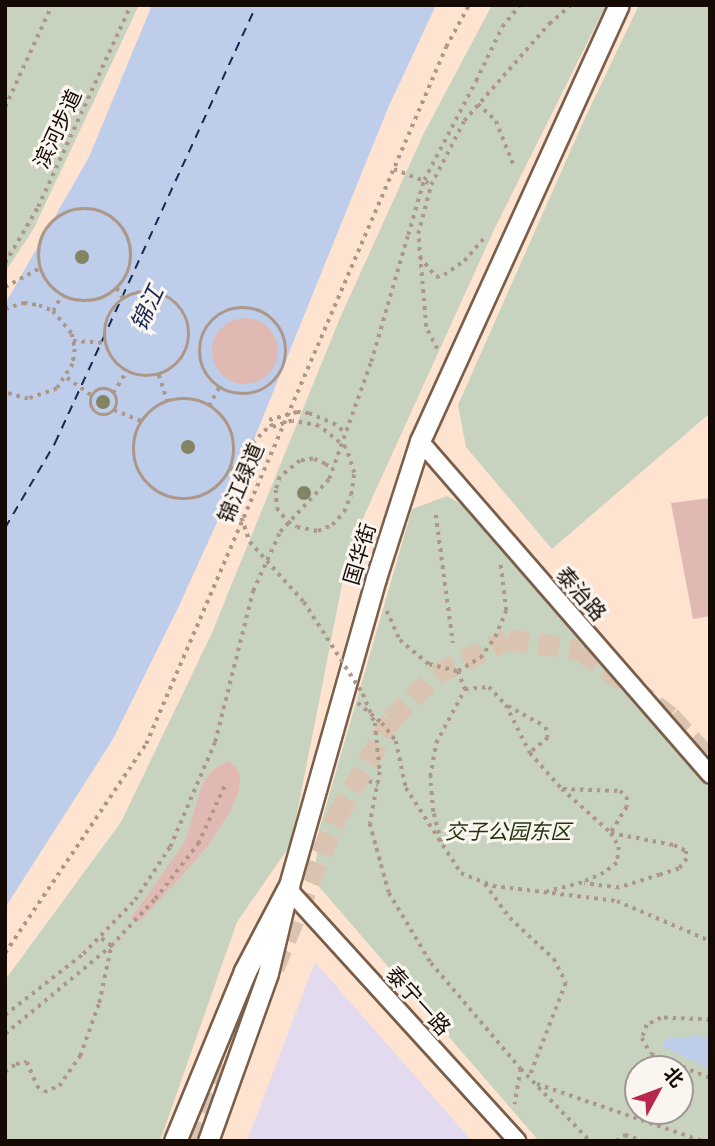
<!DOCTYPE html>
<meta charset="utf-8">
<style>
body{margin:0}
#map{position:relative;width:715px;height:1146px;overflow:hidden;background:#fde3d0;font-family:"Times New Roman","Noto Sans SC",serif}
div>[style]{position:absolute}
.commercial>*{inset:0;background:#e3daef}
.green>*{inset:0;background:#c7d3bf}
.water>*{inset:0;background:#bdcdea}
.ferry>*{height:2px;margin-top:-1px;transform-origin:0;background:repeating-linear-gradient(90deg,#172a51 0 9px,transparent 0 16px)}
.building>*{inset:0;background:#e1b9b3}
.round{border-radius:50%}
.secondary-tunnel>*{height:21px;margin-top:-10.5px;transform-origin:0;background:repeating-linear-gradient(90deg,#dac3b1 0 21px,transparent 0 31px)}
.path>*{height:3.5px;margin-top:-1.75px;transform-origin:0;background:repeating-linear-gradient(90deg,#ac9789 0 3.5px,transparent 0 8.5px)}
.path>.ring{margin:-1.75px;padding:0;box-sizing:content-box;background:none;border:3.5px solid #ac9789;border-radius:50%}
.roads{filter:drop-shadow(2px 0 #795e49) drop-shadow(-2px 0 #795e49) drop-shadow(0 2px #795e49) drop-shadow(0 -2px #795e49)}
.minor>*{height:16px;margin:-8px;padding:0 8px;transform-origin:8px;border-radius:8px;background:#fff}
.tertiary>*{height:19px;margin:-9.5px;padding:0 9.5px;transform-origin:9.5px;border-radius:9.5px;background:#fff}
.secondary>*{height:21px;margin:-10.5px;padding:0 10.5px;transform-origin:10.5px;border-radius:10.5px;background:#fff}
.path-bridge>*{height:3.5px;margin-top:-1.75px;transform-origin:0;background:repeating-linear-gradient(90deg,#ac9789 0 3.5px,transparent 0 8.5px)}
.trees>*{width:14px;height:14px;margin:-7px;border-radius:50%;background:#838463}
span{translate:-50% -50%;white-space:nowrap;text-align:center;line-height:1.15;-webkit-text-stroke:6px #fbf5f0;paint-order:stroke}
.street-label{font-size:21px;color:#150b04}
.park-label{font-size:21px;color:#20360a;font-style:italic}
.water-label{font-size:23px;color:#172a51;font-style:italic}
.frame{position:absolute;inset:0;border:7px solid #150b04;pointer-events:none}
.north{position:absolute;left:624px;top:1055px;width:70px;height:70px;box-sizing:border-box;background:#fbf5f0;border:2px solid #9f9792;border-radius:50%;rotate:49deg;font-size:19px;font-weight:700;line-height:28px;text-align:center;color:#150b04}
.north::after{content:'';display:block;margin:auto;width:24px;height:32px;background:#b7264b;clip-path:polygon(50% 0,100% 100%,50% 72%,0 100%)}
</style>
<div id="map">
<div class="commercial">
<i style="clip-path:polygon(315px 962px,472px 1141px,247px 1141px)"></i>
</div>
<div class="green">
<i style="clip-path:polygon(5px 5px,139px 5px,33px 230px,5px 272px)"></i>
<i style="clip-path:polygon(492px 5px,606px 5px,493px 232px,349px 549px,291px 844px,237px 922px,160px 1141px,5px 1141px,5px 980px,121px 822px,211px 635px,340px 318px,424px 133px)"></i>
<i style="clip-path:polygon(639px 5px,710px 5px,710px 413px,552px 549px,466px 447px,458px 405px,585px 118px)"></i>
<i style="clip-path:polygon(evenodd,447px 496px,463px 505px,710px 789px,710px 1141px,539px 1141px,314px 881px,319px 830px,412px 509px,447px 496px,638px 1069px,680px 1069px,680px 1111px,638px 1111px,638px 1069px)"></i>
</div>
<div class="water">
<i style="clip-path:polygon(152px 5px,436px 5px,388px 108px,248px 454px,178px 608px,113px 739px,5px 908px,5px 304px,89px 157px)"></i>
<i style="clip-path:polygon(696px 1036px,710px 1038px,710px 1069px,664px 1047px,664px 1042px,669px 1038px)"></i>
</div>
<div class="ferry">
<i style="left:5px;top:528px;width:99px;rotate:-59.5deg"></i>
<i style="left:55px;top:443px;width:482px;rotate:-65.3deg"></i>
</div>
<div class="building">
<i class="round" style="left:212px;top:318px;width:66px;height:66px"></i>
<i style="clip-path:polygon(710px 498px,710px 616px,693px 619px,671px 503px)"></i>
<i style="clip-path:polygon(228px 761px,237px 768px,240px 776px,239px 790px,231px 810px,207px 847px,175px 883px,139px 922px,131px 918px,185px 842px,202px 785px,211px 771px)"></i>
</div>
<div class="secondary-tunnel">
<i style="left:274px;top:968px;width:165px;rotate:-67.5deg"></i>
<i style="left:337px;top:816px;width:110px;rotate:-60.6deg"></i>
<i style="left:391px;top:720px;width:64px;rotate:-45.6deg"></i>
<i style="left:436px;top:674px;width:80px;rotate:-25.9deg"></i>
<i style="left:508px;top:639px;width:74px;rotate:8.6deg"></i>
<i style="left:581px;top:650px;width:111px;rotate:36.6deg"></i>
<i style="left:670px;top:716px;width:59px;rotate:47.7deg"></i>
<i style="left:192px;top:1141px;width:86px;rotate:-65.2deg"></i>
</div>
<div class="path">
<i style="left:476px;top:81px;width:60px;rotate:-64.3deg"></i>
<i style="left:502px;top:27px;width:28px;rotate:-51deg"></i>
<i style="left:478px;top:104px;width:25px;rotate:43deg"></i>
<i style="left:496px;top:121px;width:48px;rotate:68.2deg"></i>
<i style="left:5px;top:107px;width:112px;rotate:-65.3deg"></i>
<i style="left:394px;top:169px;width:40px;rotate:22deg"></i>
<i class="ring" style="left:39px;top:209px;width:88.5px;height:88.5px"></i>
<i style="left:420px;top:257px;width:26px;rotate:51deg"></i>
<i style="left:436px;top:277px;width:8px;rotate:-14deg"></i>
<i style="left:444px;top:275px;width:24px;rotate:-35deg"></i>
<i style="left:464px;top:261px;width:29px;rotate:-49deg"></i>
<i style="left:5px;top:263px;width:65px;rotate:-59.5deg"></i>
<i style="left:38px;top:207px;width:222px;rotate:-65.3deg"></i>
<i style="left:5px;top:287px;width:42px;rotate:-28.4deg"></i>
<i style="left:117px;top:288px;width:14px;rotate:60deg"></i>
<i class="ring" style="left:105px;top:292px;width:80.5px;height:80.5px"></i>
<i class="ring" style="left:200px;top:308px;width:82.5px;height:82.5px"></i>
<i style="left:5px;top:309px;width:20px;rotate:-18deg"></i>
<i style="left:24px;top:303px;width:15px;rotate:8deg"></i>
<i style="left:39px;top:305px;width:15px;rotate:23deg"></i>
<i style="left:53px;top:311px;width:30px;rotate:50deg"></i>
<i style="left:72px;top:334px;width:15px;rotate:79deg"></i>
<i style="left:75px;top:349px;width:15px;rotate:98deg"></i>
<i style="left:73px;top:364px;width:30px;rotate:123deg"></i>
<i style="left:57px;top:389px;width:31px;rotate:161deg"></i>
<i style="left:28px;top:399px;width:24px;rotate:-165deg"></i>
<i style="left:53px;top:311px;width:18px;rotate:-61deg"></i>
<i style="left:73px;top:341px;width:33px;rotate:3deg"></i>
<i style="left:437px;top:349px;width:25px;rotate:-117deg"></i>
<i style="left:426px;top:327px;width:93px;rotate:-94.9deg"></i>
<i style="left:418px;top:234px;width:51px;rotate:-75.1deg"></i>
<i style="left:431px;top:185px;width:72px;rotate:-62.7deg"></i>
<i style="left:464px;top:121px;width:129px;rotate:-48.8deg"></i>
<i style="left:549px;top:24px;width:29px;rotate:-41deg"></i>
<i style="left:159px;top:375px;width:28px;rotate:72deg"></i>
<i style="left:67px;top:378px;width:32px;rotate:35deg"></i>
<i class="ring" style="left:91px;top:389px;width:22.5px;height:22.5px"></i>
<i style="left:113px;top:393px;width:26px;rotate:-58deg"></i>
<i class="ring" style="left:134px;top:399px;width:96.5px;height:96.5px"></i>
<i style="left:209px;top:406px;width:21px;rotate:-62deg"></i>
<i style="left:114px;top:410px;width:31px;rotate:22deg"></i>
<i style="left:333px;top:423px;width:16px;rotate:38deg"></i>
<i style="left:325px;top:464px;width:9px;rotate:27deg"></i>
<i style="left:230px;top:468px;width:8px;rotate:14deg"></i>
<i style="left:436px;top:515px;width:129px;rotate:82.4deg"></i>
<i style="left:387px;top:611px;width:32px;rotate:66deg"></i>
<i style="left:400px;top:640px;width:38px;rotate:40deg"></i>
<i style="left:429px;top:664px;width:30px;rotate:14deg"></i>
<i style="left:458px;top:671px;width:26px;rotate:-31deg"></i>
<i style="left:480px;top:658px;width:26px;rotate:-54deg"></i>
<i style="left:495px;top:637px;width:28px;rotate:-67deg"></i>
<i style="left:506px;top:611px;width:50px;rotate:-96.8deg"></i>
<i style="left:458px;top:671px;width:19px;rotate:69deg"></i>
<i style="left:465px;top:689px;width:24px;rotate:-5deg"></i>
<i style="left:489px;top:687px;width:25px;rotate:47deg"></i>
<i style="left:506px;top:705px;width:54px;rotate:63.4deg"></i>
<i style="left:530px;top:753px;width:48px;rotate:48.4deg"></i>
<i style="left:562px;top:789px;width:66px;rotate:41.9deg"></i>
<i style="left:611px;top:833px;width:16px;rotate:60deg"></i>
<i style="left:619px;top:847px;width:16px;rotate:97deg"></i>
<i style="left:617px;top:863px;width:16px;rotate:142deg"></i>
<i style="left:604px;top:873px;width:24px;rotate:156deg"></i>
<i style="left:582px;top:883px;width:36px;rotate:166deg"></i>
<i style="left:358px;top:703px;width:31px;rotate:40deg"></i>
<i style="left:382px;top:723px;width:23px;rotate:52deg"></i>
<i style="left:396px;top:741px;width:48px;rotate:78deg"></i>
<i style="left:406px;top:788px;width:101px;rotate:57.1deg"></i>
<i style="left:461px;top:873px;width:35px;rotate:22deg"></i>
<i style="left:493px;top:886px;width:125px;rotate:6.9deg"></i>
<i style="left:617px;top:901px;width:101px;rotate:23.3deg"></i>
<i style="left:508px;top:706px;width:43px;rotate:28.9deg"></i>
<i style="left:546px;top:727px;width:11px;rotate:80deg"></i>
<i style="left:548px;top:738px;width:23px;rotate:140deg"></i>
<i style="left:369px;top:781px;width:10px;rotate:24deg"></i>
<i style="left:563px;top:789px;width:57px;rotate:2deg"></i>
<i style="left:620px;top:791px;width:9px;rotate:41deg"></i>
<i style="left:627px;top:797px;width:10px;rotate:90deg"></i>
<i style="left:627px;top:807px;width:31px;rotate:122deg"></i>
<i style="left:611px;top:833px;width:64px;rotate:10.8deg"></i>
<i style="left:674px;top:845px;width:13px;rotate:27deg"></i>
<i style="left:686px;top:851px;width:8px;rotate:83deg"></i>
<i style="left:687px;top:859px;width:13px;rotate:129deg"></i>
<i style="left:679px;top:869px;width:20px;rotate:162deg"></i>
<i style="left:660px;top:875px;width:43px;rotate:162.4deg"></i>
<i style="left:619px;top:888px;width:35px;rotate:-173deg"></i>
<i style="left:441px;top:842px;width:31px;rotate:-105deg"></i>
<i style="left:433px;top:812px;width:35px;rotate:-95deg"></i>
<i style="left:430px;top:777px;width:35px;rotate:-80deg"></i>
<i style="left:436px;top:743px;width:61px;rotate:-61.8deg"></i>
<i style="left:485px;top:884px;width:42px;rotate:53.7deg"></i>
<i style="left:510px;top:918px;width:60px;rotate:43deg"></i>
<i style="left:554px;top:959px;width:27px;rotate:63deg"></i>
<i style="left:566px;top:983px;width:100px;rotate:111.2deg"></i>
<i style="left:389px;top:893px;width:82px;rotate:59deg"></i>
<i style="left:431px;top:963px;width:139px;rotate:49.7deg"></i>
<i style="left:521px;top:1069px;width:36px;rotate:100deg"></i>
<i style="left:5px;top:953px;width:252px;rotate:-56deg"></i>
<i style="left:146px;top:744px;width:759px;rotate:-66.71deg"></i>
<i style="left:446px;top:47px;width:48px;rotate:-61.3deg"></i>
<i style="left:5px;top:1015px;width:99px;rotate:-38deg"></i>
<i style="left:83px;top:954px;width:75px;rotate:-46.1deg"></i>
<i style="left:135px;top:900px;width:64px;rotate:-56.6deg"></i>
<i style="left:170px;top:847px;width:114px;rotate:-66.8deg"></i>
<i style="left:215px;top:742px;width:156px;rotate:-75.9deg"></i>
<i style="left:253px;top:591px;width:65px;rotate:-65.4deg"></i>
<i style="left:280px;top:532px;width:72px;rotate:-47.2deg"></i>
<i style="left:329px;top:479px;width:124px;rotate:-70.3deg"></i>
<i style="left:371px;top:362px;width:132px;rotate:-73.8deg"></i>
<i style="left:710px;top:1020px;width:49px;rotate:-177.7deg"></i>
<i style="left:661px;top:1018px;width:16px;rotate:153deg"></i>
<i style="left:647px;top:1025px;width:14px;rotate:111deg"></i>
<i style="left:642px;top:1038px;width:18px;rotate:61deg"></i>
<i style="left:651px;top:1054px;width:64px;rotate:22.1deg"></i>
<i style="left:5px;top:1034px;width:138px;rotate:-39.7deg"></i>
<i style="left:111px;top:946px;width:64px;rotate:-46.9deg"></i>
<i style="left:155px;top:899px;width:70px;rotate:-52deg"></i>
<i style="left:198px;top:844px;width:65px;rotate:-65.4deg"></i>
<i style="left:521px;top:1069px;width:100px;rotate:46.2deg"></i>
<i style="left:5px;top:1072px;width:14px;rotate:-36deg"></i>
<i style="left:16px;top:1064px;width:11px;rotate:-10deg"></i>
<i style="left:27px;top:1062px;width:26px;rotate:67deg"></i>
<i style="left:37px;top:1086px;width:9px;rotate:41deg"></i>
<i style="left:44px;top:1092px;width:16px;rotate:-22deg"></i>
<i style="left:59px;top:1086px;width:37px;rotate:-55deg"></i>
<i style="left:80px;top:1056px;width:56px;rotate:-70.3deg"></i>
<i style="left:99px;top:1003px;width:58px;rotate:-78.1deg"></i>
<i style="left:111px;top:946px;width:15px;rotate:-143deg"></i>
<i style="left:537px;top:1084px;width:176px;rotate:19deg"></i>
<i style="left:616px;top:1141px;width:11px;rotate:-34deg"></i>
<i style="left:625px;top:1135px;width:20px;rotate:18deg"></i>
</div>
<div class="roads">
<div class="minor">
<i style="left:420px;top:441px;width:442px;rotate:49deg"></i>
<i style="left:288px;top:889px;width:341px;rotate:47.7deg"></i>
</div>
<div class="tertiary">
<i style="left:208px;top:1141px;width:178px;rotate:-70.3deg"></i>
<i style="left:268px;top:973px;width:86px;rotate:-76.6deg"></i>
<i style="left:288px;top:889px;width:323px;rotate:-74.2deg"></i>
<i style="left:376px;top:578px;width:144px;rotate:-72.2deg"></i>
<i style="left:420px;top:441px;width:479px;rotate:-65.5deg"></i>
</div>
<div class="secondary">
<i style="left:175px;top:1141px;width:184px;rotate:-67.6deg"></i>
<i style="left:245px;top:971px;width:93px;rotate:-62.3deg"></i>
</div>
</div>
<div class="path-bridge">
<i style="left:408px;top:235px;width:57px;rotate:-73.8deg"></i>
<i style="left:424px;top:180px;width:112px;rotate:-62.3deg"></i>
<i style="left:272px;top:427px;width:8px;rotate:-113deg"></i>
<i style="left:269px;top:420px;width:29px;rotate:-16deg"></i>
<i style="left:297px;top:412px;width:12px;rotate:5deg"></i>
<i style="left:309px;top:413px;width:26px;rotate:23deg"></i>
<i style="left:325px;top:464px;width:13px;rotate:-157deg"></i>
<i style="left:313px;top:459px;width:13px;rotate:171deg"></i>
<i style="left:300px;top:461px;width:26px;rotate:141deg"></i>
<i style="left:280px;top:477px;width:14px;rotate:107deg"></i>
<i style="left:276px;top:490px;width:18px;rotate:87deg"></i>
<i style="left:277px;top:508px;width:18px;rotate:52deg"></i>
<i style="left:288px;top:522px;width:10px;rotate:29deg"></i>
<i style="left:297px;top:527px;width:21px;rotate:11deg"></i>
<i style="left:318px;top:531px;width:15px;rotate:-23deg"></i>
<i style="left:332px;top:525px;width:18px;rotate:-47deg"></i>
<i style="left:344px;top:512px;width:18px;rotate:-68deg"></i>
<i style="left:351px;top:495px;width:22px;rotate:-82deg"></i>
<i style="left:354px;top:473px;width:26px;rotate:-108deg"></i>
<i style="left:346px;top:448px;width:35px;rotate:-141deg"></i>
<i style="left:319px;top:426px;width:27px;rotate:-170deg"></i>
<i style="left:292px;top:421px;width:26px;rotate:162deg"></i>
<i style="left:267px;top:429px;width:25px;rotate:135deg"></i>
<i style="left:249px;top:447px;width:25px;rotate:116deg"></i>
<i style="left:238px;top:470px;width:40px;rotate:88.6deg"></i>
<i style="left:239px;top:510px;width:34px;rotate:71deg"></i>
<i style="left:250px;top:542px;width:81px;rotate:48deg"></i>
<i style="left:304px;top:602px;width:109px;rotate:57.3deg"></i>
<i style="left:363px;top:694px;width:31px;rotate:68deg"></i>
<i style="left:375px;top:723px;width:49px;rotate:84.2deg"></i>
<i style="left:380px;top:772px;width:53px;rotate:100.9deg"></i>
<i style="left:370px;top:824px;width:72px;rotate:74.6deg"></i>
</div>
<div class="trees">
<i style="left:82px;top:257px"></i>
<i style="left:103px;top:402px"></i>
<i style="left:188px;top:447px"></i>
<i style="left:304px;top:493px"></i>
</div>
<div class="street-label">
<span style="left:58px;top:129px;rotate:-65deg">滨河步道</span>
<span style="left:241px;top:483px;rotate:-67deg">锦江绿道</span>
<span style="left:360px;top:554px;rotate:-73deg">国华街</span>
<span style="left:581px;top:594px;rotate:49deg">泰治路</span>
<span style="left:418px;top:1001px;rotate:48deg">泰宁一路</span>
</div>
<div class="park-label">
<span style="left:508px;top:832px">交子公园东区</span>
</div>
<div class="water-label">
<span style="left:148px;top:309px;rotate:-65deg">锦江</span>
</div>
<div class="frame"></div>
<div class="north">北</div>
</div>
